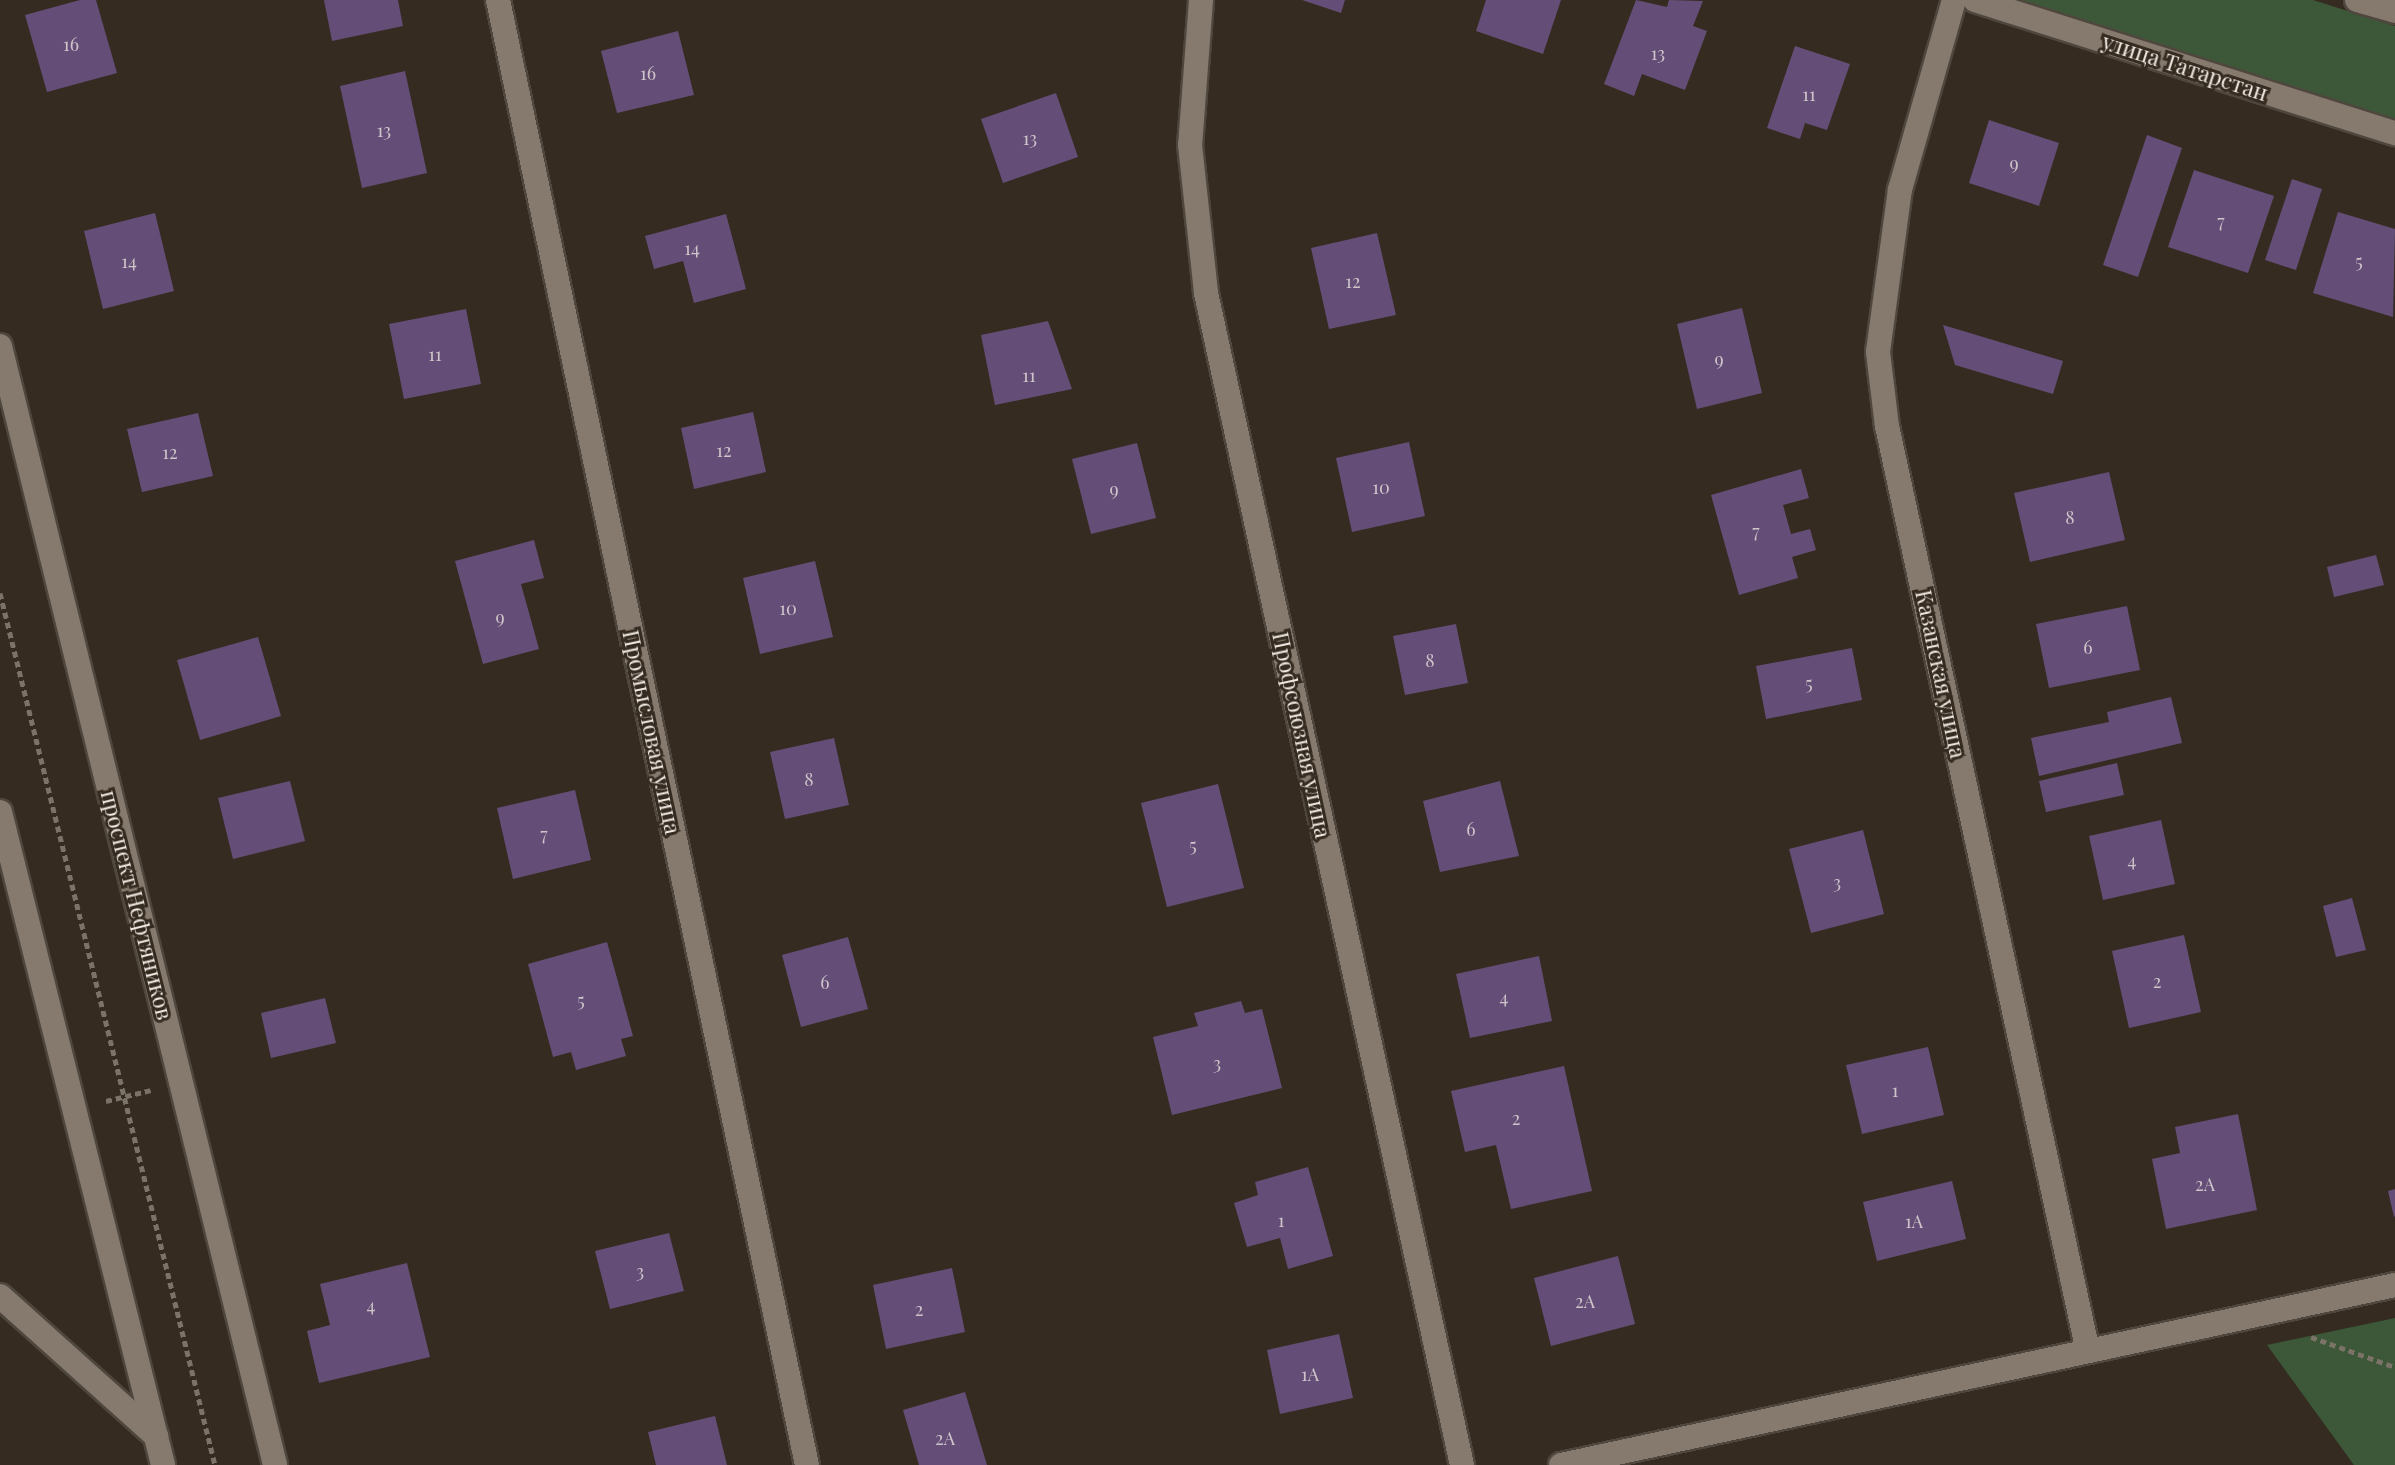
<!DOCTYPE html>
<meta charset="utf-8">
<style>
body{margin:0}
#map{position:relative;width:2395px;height:1465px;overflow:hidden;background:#352b20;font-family:"Playfair Display",serif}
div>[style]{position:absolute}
.green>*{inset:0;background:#3c5839}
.building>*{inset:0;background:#644e77}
.path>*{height:5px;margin-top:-2.5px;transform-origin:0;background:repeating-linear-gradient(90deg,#7b7268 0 6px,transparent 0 10px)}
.roads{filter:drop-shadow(2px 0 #4f473e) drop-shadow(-2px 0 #4f473e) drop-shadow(0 2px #4f473e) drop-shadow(0 -2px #4f473e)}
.minor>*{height:24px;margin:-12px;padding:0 12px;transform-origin:12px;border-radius:12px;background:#857a6d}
span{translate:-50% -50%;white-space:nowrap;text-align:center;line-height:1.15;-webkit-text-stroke:6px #352b20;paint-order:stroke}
.number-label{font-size:18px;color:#cec4c9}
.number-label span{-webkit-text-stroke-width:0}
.street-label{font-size:22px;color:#f2ebe4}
</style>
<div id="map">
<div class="green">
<i style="clip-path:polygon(1997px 0,2313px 0,2395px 26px,2395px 124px)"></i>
<i style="clip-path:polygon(2395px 1318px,2395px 1465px,2354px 1465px,2267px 1345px)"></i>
</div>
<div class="building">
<i style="clip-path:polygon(80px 0,96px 0,117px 73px,47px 92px,25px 15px)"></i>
<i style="clip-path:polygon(324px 0,398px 0,403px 26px,332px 41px)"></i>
<i style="clip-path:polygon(1302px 0,1345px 0,1341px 13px)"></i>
<i style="clip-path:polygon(1486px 0,1561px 0,1543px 54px,1476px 31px)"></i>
<i style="clip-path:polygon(1636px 0,1667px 7px,1669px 0,1703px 1px,1693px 26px,1707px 31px,1685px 90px,1642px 74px,1634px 96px,1604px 84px)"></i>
<i style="clip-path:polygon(678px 31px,694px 95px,617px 113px,601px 51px)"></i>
<i style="clip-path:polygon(1795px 46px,1850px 64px,1827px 130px,1805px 123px,1800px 139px,1767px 128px)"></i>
<i style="clip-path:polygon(405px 71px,427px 173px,362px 188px,340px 86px)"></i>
<i style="clip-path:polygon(1056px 93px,1078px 157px,1003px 183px,981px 119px)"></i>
<i style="clip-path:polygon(1989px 120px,2059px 143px,2039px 206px,1969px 183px)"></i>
<i style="clip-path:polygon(2147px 135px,2182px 148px,2138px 277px,2103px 265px)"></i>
<i style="clip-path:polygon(2194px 170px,2274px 196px,2248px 273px,2168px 247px)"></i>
<i style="clip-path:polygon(2292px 179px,2322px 189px,2296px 270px,2265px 260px)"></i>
<i style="clip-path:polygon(2338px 212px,2395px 229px,2393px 317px,2313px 293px)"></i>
<i style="clip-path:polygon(155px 213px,174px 291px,103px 309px,84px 231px)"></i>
<i style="clip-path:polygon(726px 214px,746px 289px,694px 303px,683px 261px,654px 269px,645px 236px)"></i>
<i style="clip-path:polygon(1377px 233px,1396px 315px,1329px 329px,1311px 248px)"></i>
<i style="clip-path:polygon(1742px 308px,1762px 393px,1697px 409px,1677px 324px)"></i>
<i style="clip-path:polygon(466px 309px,481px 384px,404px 399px,389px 324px)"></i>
<i style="clip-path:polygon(1048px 321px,1072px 389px,995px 405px,981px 335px)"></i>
<i style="clip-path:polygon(1943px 325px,2063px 361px,2053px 394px,1955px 365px)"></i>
<i style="clip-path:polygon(753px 412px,766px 472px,694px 489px,681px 428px)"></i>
<i style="clip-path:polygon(198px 413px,213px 476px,142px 492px,127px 429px)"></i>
<i style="clip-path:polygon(1409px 442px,1425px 516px,1352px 532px,1336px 458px)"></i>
<i style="clip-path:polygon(1137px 443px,1156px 518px,1091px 534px,1072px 459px)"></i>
<i style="clip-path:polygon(1801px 469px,1809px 498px,1783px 505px,1791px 534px,1810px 529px,1816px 550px,1792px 557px,1798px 578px,1739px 595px,1711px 495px)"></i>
<i style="clip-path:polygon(2109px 472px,2125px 540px,2030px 562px,2014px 493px)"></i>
<i style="clip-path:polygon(534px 540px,544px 578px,521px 584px,539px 649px,483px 664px,455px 561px)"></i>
<i style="clip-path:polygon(2376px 555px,2384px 585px,2334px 597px,2327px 567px)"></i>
<i style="clip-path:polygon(815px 561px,833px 637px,760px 654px,743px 578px)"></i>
<i style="clip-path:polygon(2127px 606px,2140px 670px,2049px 688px,2036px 624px)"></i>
<i style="clip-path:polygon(1456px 624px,1468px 683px,1405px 695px,1393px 636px)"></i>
<i style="clip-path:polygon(258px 637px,281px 716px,200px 740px,177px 660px)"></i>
<i style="clip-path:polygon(1852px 648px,1862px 700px,1766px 719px,1756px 666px)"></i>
<i style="clip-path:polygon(2171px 697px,2182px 743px,2039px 776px,2031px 738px,2109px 722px,2107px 712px)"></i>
<i style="clip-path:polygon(834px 738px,849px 805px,785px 819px,770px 752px)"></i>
<i style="clip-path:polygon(2117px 763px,2124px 795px,2046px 812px,2039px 781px)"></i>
<i style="clip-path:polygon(290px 781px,305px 841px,233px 859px,218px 798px)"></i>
<i style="clip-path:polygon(1500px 781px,1519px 856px,1440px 872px,1423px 801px)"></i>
<i style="clip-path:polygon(1218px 784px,1244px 888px,1167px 907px,1141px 803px)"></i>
<i style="clip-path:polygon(575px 790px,591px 860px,513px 879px,497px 808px)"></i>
<i style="clip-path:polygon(2161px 820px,2175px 884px,2103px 900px,2089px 836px)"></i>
<i style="clip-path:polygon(1863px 830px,1884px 914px,1811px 933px,1789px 849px)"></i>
<i style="clip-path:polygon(2352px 898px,2366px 950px,2336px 957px,2323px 906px)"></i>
<i style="clip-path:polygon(2184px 935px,2201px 1012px,2129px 1028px,2112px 951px)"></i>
<i style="clip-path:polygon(848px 937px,868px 1009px,801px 1027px,782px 955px)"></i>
<i style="clip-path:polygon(607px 942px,633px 1036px,621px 1039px,626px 1056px,576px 1070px,571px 1052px,553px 1057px,528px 964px)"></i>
<i style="clip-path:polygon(1539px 956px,1552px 1021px,1470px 1038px,1456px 974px)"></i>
<i style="clip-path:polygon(325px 998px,336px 1043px,271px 1058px,261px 1013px)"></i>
<i style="clip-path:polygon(1241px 1001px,1245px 1013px,1262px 1009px,1282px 1088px,1172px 1115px,1153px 1037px,1198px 1026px,1194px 1013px)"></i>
<i style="clip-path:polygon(1928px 1047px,1944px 1115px,1862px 1134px,1846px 1065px)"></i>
<i style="clip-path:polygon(1564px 1066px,1592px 1191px,1511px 1209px,1496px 1145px,1465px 1152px,1451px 1091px)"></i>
<i style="clip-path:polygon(2238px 1114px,2257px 1210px,2166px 1229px,2152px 1159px,2180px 1153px,2175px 1127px)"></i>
<i style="clip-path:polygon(1308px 1167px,1333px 1256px,1288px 1269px,1280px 1238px,1247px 1247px,1234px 1203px,1258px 1195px,1255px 1182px)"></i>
<i style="clip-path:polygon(1952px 1181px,1966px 1239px,1877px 1261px,1863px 1202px)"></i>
<i style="clip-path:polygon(2395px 1189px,2395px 1216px,2394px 1217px,2388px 1191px)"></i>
<i style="clip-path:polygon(669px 1233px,684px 1291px,610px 1309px,595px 1251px)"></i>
<i style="clip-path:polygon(1618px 1256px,1635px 1324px,1551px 1346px,1534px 1278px)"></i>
<i style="clip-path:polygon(407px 1263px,430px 1357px,319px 1383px,307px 1331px,330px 1325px,320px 1284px)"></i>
<i style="clip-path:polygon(952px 1268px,965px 1332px,886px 1349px,873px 1285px)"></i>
<i style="clip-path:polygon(1339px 1334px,1353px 1398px,1280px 1414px,1267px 1350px)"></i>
<i style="clip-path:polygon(965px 1392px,987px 1465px,919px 1465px,903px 1410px)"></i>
<i style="clip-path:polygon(715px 1416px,727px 1465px,656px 1465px,648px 1432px)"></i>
</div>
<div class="path">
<i style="left:0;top:593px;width:898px;rotate:76.15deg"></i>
<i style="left:106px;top:1101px;width:46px;rotate:-13.7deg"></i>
<i style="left:2311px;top:1337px;width:89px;rotate:19.7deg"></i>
</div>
<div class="roads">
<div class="minor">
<i style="left:498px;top:0;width:1497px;rotate:78.09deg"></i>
<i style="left:1201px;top:0;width:145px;rotate:94.3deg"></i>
<i style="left:1190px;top:145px;width:149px;rotate:83.8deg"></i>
<i style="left:1206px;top:293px;width:1200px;rotate:77.68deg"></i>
<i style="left:1954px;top:0;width:197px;rotate:105.9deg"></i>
<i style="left:1900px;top:189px;width:164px;rotate:97.7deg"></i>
<i style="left:1878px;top:352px;width:75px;rotate:83.1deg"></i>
<i style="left:1887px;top:426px;width:942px;rotate:77.75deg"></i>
<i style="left:1975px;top:0;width:441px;rotate:17.6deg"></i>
<i style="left:2357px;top:0;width:40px;rotate:16deg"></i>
<i style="left:0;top:346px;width:1152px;rotate:76.19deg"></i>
<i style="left:0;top:812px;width:673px;rotate:75.98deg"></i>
<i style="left:0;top:1296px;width:210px;rotate:41.9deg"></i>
<i style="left:1561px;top:1465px;width:853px;rotate:-12.18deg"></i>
</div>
</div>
<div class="number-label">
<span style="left:71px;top:44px">16</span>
<span style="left:1658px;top:53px">13</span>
<span style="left:648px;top:73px">16</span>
<span style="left:1809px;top:94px">11</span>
<span style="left:384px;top:130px">13</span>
<span style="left:1030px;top:138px">13</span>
<span style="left:2014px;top:163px">9</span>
<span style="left:2221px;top:221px">7</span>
<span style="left:692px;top:248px">14</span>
<span style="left:129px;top:261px">14</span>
<span style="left:2359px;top:261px">5</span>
<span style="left:1353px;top:281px">12</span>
<span style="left:435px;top:354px">11</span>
<span style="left:1719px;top:359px">9</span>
<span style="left:1029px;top:375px">11</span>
<span style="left:724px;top:450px">12</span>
<span style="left:170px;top:452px">12</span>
<span style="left:1381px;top:487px">10</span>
<span style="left:1114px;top:489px">9</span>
<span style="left:2070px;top:517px">8</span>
<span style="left:1756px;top:531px">7</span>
<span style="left:788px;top:608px">10</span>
<span style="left:500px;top:617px">9</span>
<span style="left:2088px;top:647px">6</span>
<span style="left:1430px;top:660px">8</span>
<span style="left:1809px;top:683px">5</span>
<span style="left:809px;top:779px">8</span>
<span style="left:1471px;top:829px">6</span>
<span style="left:544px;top:834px">7</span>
<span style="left:1193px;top:845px">5</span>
<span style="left:2132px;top:860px">4</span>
<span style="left:1837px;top:882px">3</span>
<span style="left:2157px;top:981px">2</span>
<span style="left:825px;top:982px">6</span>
<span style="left:1504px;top:997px">4</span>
<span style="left:581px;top:1000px">5</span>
<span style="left:1217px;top:1063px">3</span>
<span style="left:1895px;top:1090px">1</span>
<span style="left:1516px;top:1118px">2</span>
<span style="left:2205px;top:1184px">2А</span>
<span style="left:1281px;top:1220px">1</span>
<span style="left:1914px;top:1221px">1А</span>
<span style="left:640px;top:1271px">3</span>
<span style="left:1585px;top:1301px">2А</span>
<span style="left:371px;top:1305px">4</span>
<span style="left:919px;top:1309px">2</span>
<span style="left:1310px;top:1374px">1А</span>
<span style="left:945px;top:1438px">2А</span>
</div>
<div class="street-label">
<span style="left:2185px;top:67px;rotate:18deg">улица Татарстан</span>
<span style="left:1941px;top:674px;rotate:78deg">Казанская улица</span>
<span style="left:652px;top:732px;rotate:78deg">Промысловая улица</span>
<span style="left:1302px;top:735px;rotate:78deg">Профсоюзная улица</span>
<span style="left:137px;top:905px;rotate:76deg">проспект Нефтяников</span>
</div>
</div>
